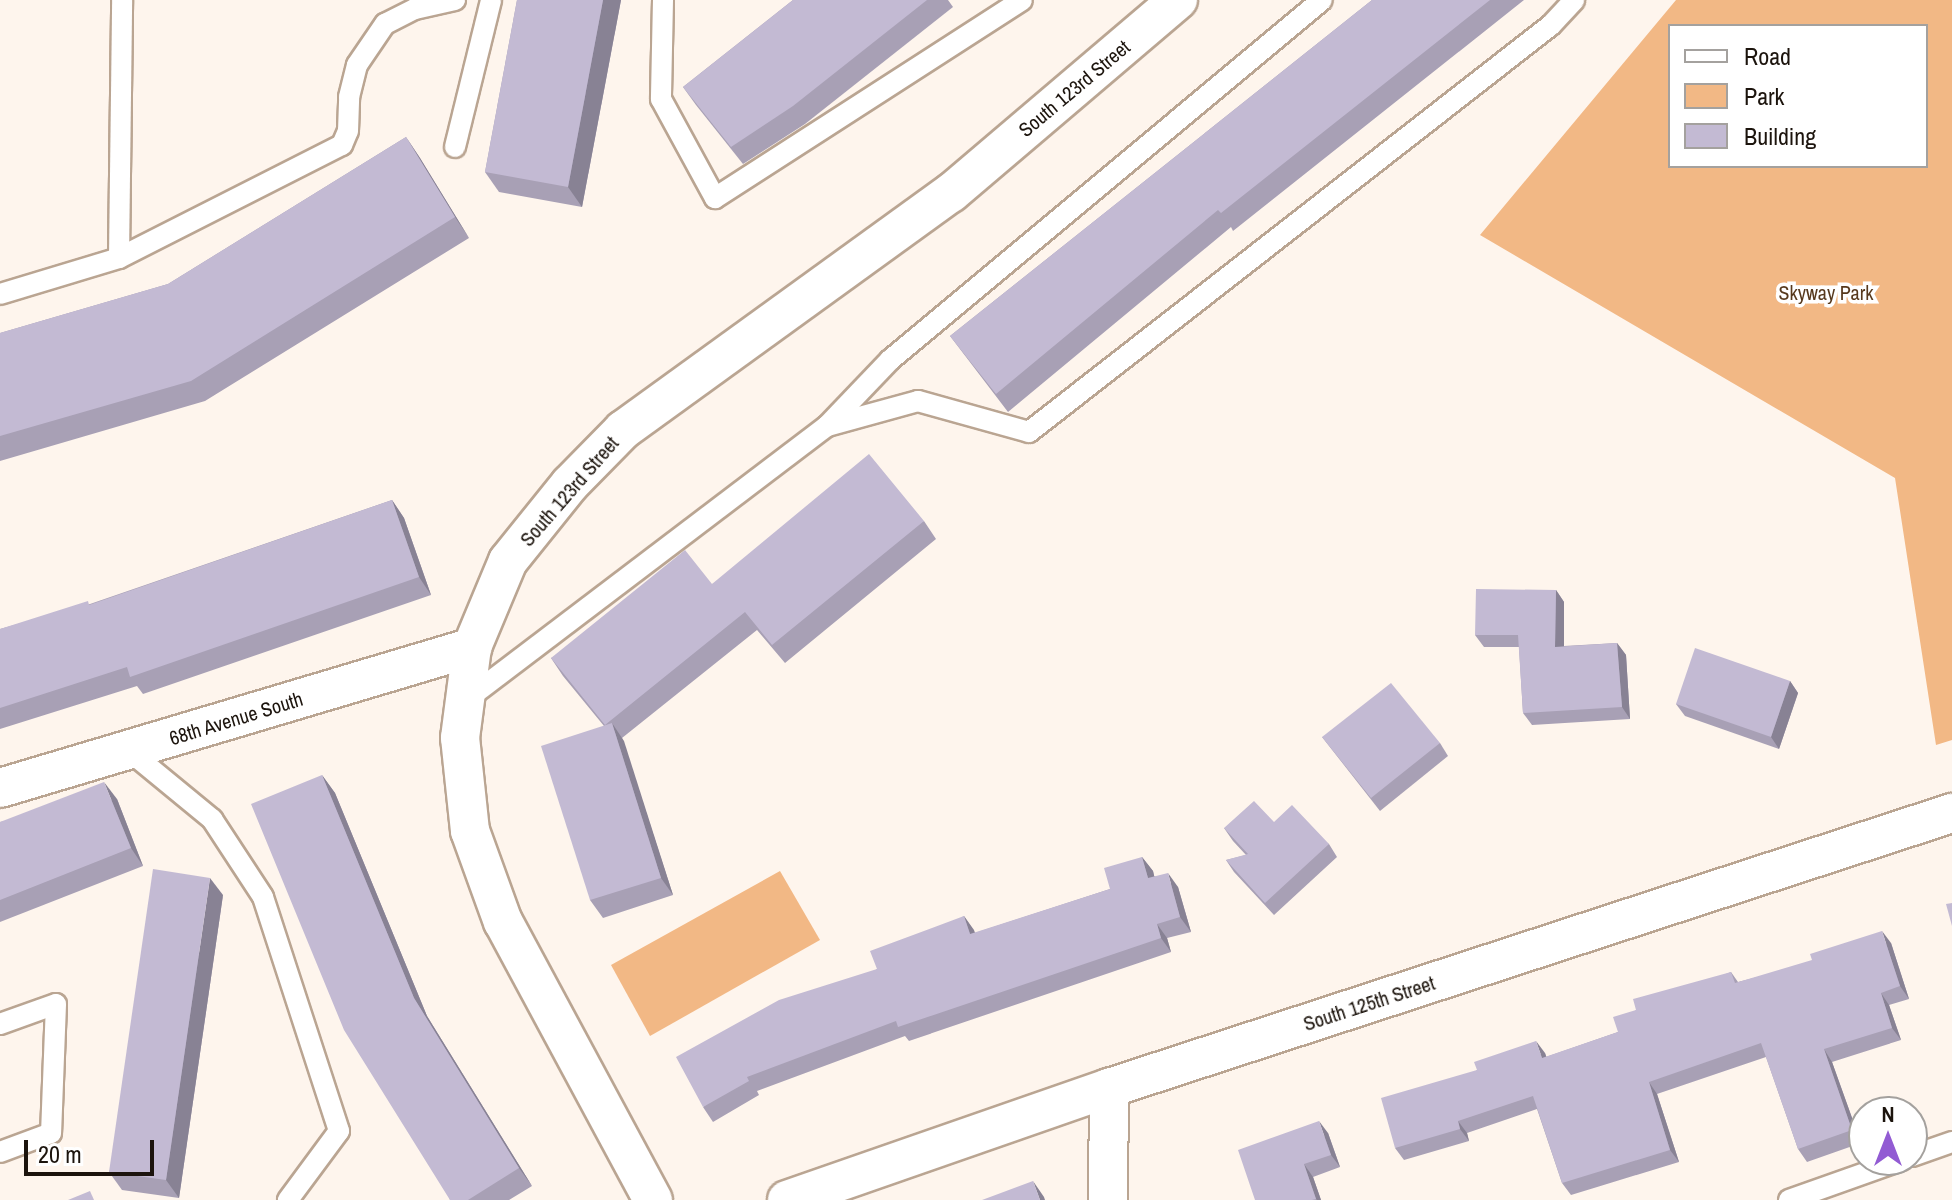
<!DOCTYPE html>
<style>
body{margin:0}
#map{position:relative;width:1952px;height:1200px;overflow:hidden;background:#fef5ed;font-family:"Archivo Narrow",sans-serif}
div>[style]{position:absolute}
.green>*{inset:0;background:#f2b885}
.roads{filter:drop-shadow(2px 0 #baa592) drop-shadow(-2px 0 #baa592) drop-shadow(0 2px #baa592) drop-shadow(0 -2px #baa592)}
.service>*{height:20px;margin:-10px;padding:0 10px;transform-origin:10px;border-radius:10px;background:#fff}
.minor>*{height:38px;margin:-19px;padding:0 19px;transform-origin:19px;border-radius:19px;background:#fff}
.wall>*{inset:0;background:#a8a0b5}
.shaded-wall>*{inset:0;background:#888294}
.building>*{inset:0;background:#c3bad3}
span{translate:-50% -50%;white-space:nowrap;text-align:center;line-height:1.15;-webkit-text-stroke:7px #fff;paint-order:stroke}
.street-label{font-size:20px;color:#1c140d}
.park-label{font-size:20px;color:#57391d}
.legend{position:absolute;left:1668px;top:24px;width:260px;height:144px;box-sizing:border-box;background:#fff;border:2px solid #a4a19e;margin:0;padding:10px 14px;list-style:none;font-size:24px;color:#1c140d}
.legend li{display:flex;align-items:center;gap:16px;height:40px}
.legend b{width:40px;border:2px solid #a4a19e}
.north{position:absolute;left:1848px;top:1096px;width:80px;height:80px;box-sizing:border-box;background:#fff;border:2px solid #a4a19e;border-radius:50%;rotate:0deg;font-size:22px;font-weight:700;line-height:32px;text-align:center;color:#1c140d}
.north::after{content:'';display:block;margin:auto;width:28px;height:36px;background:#925bd3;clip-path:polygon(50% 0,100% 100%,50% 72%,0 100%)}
.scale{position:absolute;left:24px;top:1140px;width:130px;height:36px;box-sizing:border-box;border:4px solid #1c140d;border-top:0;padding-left:10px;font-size:24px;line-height:28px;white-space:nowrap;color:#1c140d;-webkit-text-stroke:6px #fff;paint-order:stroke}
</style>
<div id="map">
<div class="green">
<i style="clip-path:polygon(evenodd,1676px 0,1952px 0,1952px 740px,1936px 745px,1895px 478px,1480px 235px,1676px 0,1670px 26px,1926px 26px,1926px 166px,1670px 166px,1670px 26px)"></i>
<i style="clip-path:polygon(780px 871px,820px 940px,650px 1036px,611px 965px)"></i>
</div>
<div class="roads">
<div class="service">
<i style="left:663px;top:0;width:99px;rotate:91.2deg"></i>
<i style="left:661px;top:99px;width:113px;rotate:61.4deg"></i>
<i style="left:715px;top:198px;width:365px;rotate:-32.8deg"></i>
<i style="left:455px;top:147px;width:151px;rotate:-76.2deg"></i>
<i style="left:119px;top:258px;width:258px;rotate:-89.3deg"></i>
<i style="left:0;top:294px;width:124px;rotate:-16.8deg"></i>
<i style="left:119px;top:258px;width:250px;rotate:-26.9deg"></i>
<i style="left:342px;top:145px;width:15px;rotate:-67deg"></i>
<i style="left:348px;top:131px;width:34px;rotate:-88deg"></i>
<i style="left:349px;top:97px;width:33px;rotate:-76deg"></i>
<i style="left:357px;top:65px;width:50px;rotate:-55.7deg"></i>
<i style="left:385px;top:24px;width:34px;rotate:-27deg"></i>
<i style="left:415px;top:9px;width:41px;rotate:-12.7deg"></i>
<i style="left:827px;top:426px;width:94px;rotate:-15.4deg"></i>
<i style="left:918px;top:401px;width:115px;rotate:15.6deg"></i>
<i style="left:1029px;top:432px;width:662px;rotate:-37.94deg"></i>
<i style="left:1551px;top:25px;width:34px;rotate:-47deg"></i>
<i style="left:466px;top:700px;width:453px;rotate:-37.2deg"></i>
<i style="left:827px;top:426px;width:91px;rotate:-46.3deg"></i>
<i style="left:890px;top:360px;width:562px;rotate:-39.81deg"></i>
<i style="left:128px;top:750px;width:109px;rotate:39.4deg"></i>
<i style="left:212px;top:819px;width:93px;rotate:56.8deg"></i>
<i style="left:263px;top:897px;width:246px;rotate:72deg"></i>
<i style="left:339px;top:1131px;width:86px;rotate:126.5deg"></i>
<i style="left:0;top:1024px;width:59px;rotate:-19.7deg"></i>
<i style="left:56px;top:1004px;width:129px;rotate:92.2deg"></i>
<i style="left:51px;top:1133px;width:54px;rotate:159.6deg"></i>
<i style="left:1912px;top:1156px;width:42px;rotate:-19.3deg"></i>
<i style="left:1789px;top:1200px;width:120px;rotate:-19.5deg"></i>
</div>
<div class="minor">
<i style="left:0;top:788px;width:493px;rotate:-16.6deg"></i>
<i style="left:653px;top:1200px;width:316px;rotate:-118.3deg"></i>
<i style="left:503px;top:922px;width:97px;rotate:-109.9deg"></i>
<i style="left:470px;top:831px;width:94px;rotate:-96.1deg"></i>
<i style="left:460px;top:738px;width:92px;rotate:-82.5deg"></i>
<i style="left:472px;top:647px;width:93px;rotate:-67.3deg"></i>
<i style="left:508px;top:561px;width:99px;rotate:-51.2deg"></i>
<i style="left:570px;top:484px;width:76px;rotate:-45.5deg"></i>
<i style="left:623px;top:430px;width:405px;rotate:-35.9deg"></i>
<i style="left:951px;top:193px;width:298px;rotate:-40.4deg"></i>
<i style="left:787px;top:1200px;width:341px;rotate:-19.2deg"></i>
<i style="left:1109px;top:1088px;width:887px;rotate:-18.07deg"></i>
<i style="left:1108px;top:1200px;width:112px;rotate:-89.5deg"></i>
</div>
</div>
<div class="wall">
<i style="clip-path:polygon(517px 0,621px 0,582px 207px,499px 192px,485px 172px)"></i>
<i style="clip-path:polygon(793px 0,948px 0,953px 7px,805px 124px,743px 164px,696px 105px,683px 87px)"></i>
<i style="clip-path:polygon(1372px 0,1524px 0,1233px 231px,1231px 227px,1008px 412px,950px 336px)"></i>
<i style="clip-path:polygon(406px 137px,420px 158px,469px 238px,205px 401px,0 461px,0 333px,168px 284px)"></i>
<i style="clip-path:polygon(392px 500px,404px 518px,431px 595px,143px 694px,137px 686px,0 729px,0 629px,90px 604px)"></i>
<i style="clip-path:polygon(924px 521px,936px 539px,785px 663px,757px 630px,622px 738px,673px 895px,603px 918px,590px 900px,604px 726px,563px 676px,551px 658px,712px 584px)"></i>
<i style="clip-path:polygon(1556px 590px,1564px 602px,1564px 646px,1617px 643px,1626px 655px,1630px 719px,1532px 725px,1523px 713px,1519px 647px,1484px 647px,1475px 635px)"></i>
<i style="clip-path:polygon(1790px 681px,1798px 693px,1779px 749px,1685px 716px,1676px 704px)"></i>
<i style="clip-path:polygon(1322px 737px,1440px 743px,1448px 756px,1380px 811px)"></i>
<i style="clip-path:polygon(322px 775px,335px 793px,427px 1016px,532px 1186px,509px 1200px,450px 1200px)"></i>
<i style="clip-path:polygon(117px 799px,143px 866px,0 922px,0 822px)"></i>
<i style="clip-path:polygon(1274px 822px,1329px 844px,1337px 857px,1274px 915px,1234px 872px,1226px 860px,1246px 855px,1233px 841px,1224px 828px)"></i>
<i style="clip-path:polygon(1142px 857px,1153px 871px,1154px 876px,1178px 887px,1191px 932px,1167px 938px,1171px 952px,909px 1041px,905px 1036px,757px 1091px,759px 1095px,713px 1122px,703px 1107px,877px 969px,964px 916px,975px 933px,1110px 889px)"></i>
<i style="clip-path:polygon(223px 895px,179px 1198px,122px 1190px,109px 1172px)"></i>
<i style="clip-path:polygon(1891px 943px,1909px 999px,1889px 1005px,1901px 1040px,1832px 1062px,1861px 1143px,1807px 1162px,1798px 1149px,1766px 1057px,1657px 1094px,1679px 1162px,1571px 1195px,1562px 1183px,1537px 1109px,1467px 1133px,1469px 1141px,1404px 1160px,1395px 1148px,1477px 1070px,1545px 1053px,1546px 1057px,1618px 1032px,1636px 1010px,1731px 972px,1738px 982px)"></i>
<i style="clip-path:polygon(1328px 1133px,1340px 1167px,1313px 1177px,1321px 1200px,1255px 1200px)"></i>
</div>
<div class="shaded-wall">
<i style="clip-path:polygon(603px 0,621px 0,582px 207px,568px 187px)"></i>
<i style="clip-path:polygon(406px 137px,420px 158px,469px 238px,455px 217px)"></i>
<i style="clip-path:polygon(392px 500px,404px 518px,431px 595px,419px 577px)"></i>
<i style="clip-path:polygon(1556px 590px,1564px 602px,1564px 659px,1555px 647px)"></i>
<i style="clip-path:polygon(1617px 643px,1626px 655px,1630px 719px,1622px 707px)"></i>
<i style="clip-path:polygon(1790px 681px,1798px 693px,1779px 749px,1771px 737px)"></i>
<i style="clip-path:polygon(612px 723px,624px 741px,673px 895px,661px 878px)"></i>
<i style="clip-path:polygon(322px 775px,335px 793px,427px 1016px,532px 1186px,519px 1168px,414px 998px)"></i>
<i style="clip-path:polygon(104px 782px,117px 799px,143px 866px,131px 848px)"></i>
<i style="clip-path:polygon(1142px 857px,1153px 871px,1158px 892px,1148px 878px)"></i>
<i style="clip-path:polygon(1168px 873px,1178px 887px,1191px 932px,1180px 917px)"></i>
<i style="clip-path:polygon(210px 878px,223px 895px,179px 1198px,166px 1180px)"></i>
<i style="clip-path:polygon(964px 916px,974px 930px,980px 948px,970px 934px)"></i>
<i style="clip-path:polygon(1157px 924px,1167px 938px,1171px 952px,1161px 938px)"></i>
<i style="clip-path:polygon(1882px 931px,1891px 943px,1909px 999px,1900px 986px)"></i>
<i style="clip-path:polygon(1881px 993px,1889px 1005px,1901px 1040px,1892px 1028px)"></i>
<i style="clip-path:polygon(1536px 1041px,1545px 1053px,1551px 1070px,1542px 1058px)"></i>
<i style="clip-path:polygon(1824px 1049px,1832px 1062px,1861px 1143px,1852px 1130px)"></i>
<i style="clip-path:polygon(1649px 1082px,1657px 1094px,1679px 1162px,1670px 1150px)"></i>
<i style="clip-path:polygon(1319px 1121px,1328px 1133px,1340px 1167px,1331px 1155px)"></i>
<i style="clip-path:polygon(1458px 1121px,1467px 1133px,1469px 1141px,1460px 1129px)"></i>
<i style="clip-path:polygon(1304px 1164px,1313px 1177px,1321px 1200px,1317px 1200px,1316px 1199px)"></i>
<i style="clip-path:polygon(1033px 1181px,1044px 1197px,1045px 1200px,1040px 1200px)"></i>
</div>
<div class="building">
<i style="clip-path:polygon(517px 0,603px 0,568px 187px,485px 172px)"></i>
<i style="clip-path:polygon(793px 0,927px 0,793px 106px,731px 147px,683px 87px)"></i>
<i style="clip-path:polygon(1372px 0,1490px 0,1221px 213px,1218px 210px,996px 394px,950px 336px)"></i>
<i style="clip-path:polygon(406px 137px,455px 217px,191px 381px,0 436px,0 333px,168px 284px)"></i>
<i style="clip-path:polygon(869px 454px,924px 521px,772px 645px,745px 612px,605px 725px,551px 658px,685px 550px,712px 584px)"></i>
<i style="clip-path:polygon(392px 500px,419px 577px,130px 677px,127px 667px,0 708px,0 629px,88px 601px,89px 605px)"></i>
<i style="clip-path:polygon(1476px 589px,1556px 590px,1555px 647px,1617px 643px,1622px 707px,1523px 713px,1518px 635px,1475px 635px)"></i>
<i style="clip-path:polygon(1695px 648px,1790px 681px,1771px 737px,1676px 704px)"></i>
<i style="clip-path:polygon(1391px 683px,1440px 743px,1371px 798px,1322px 737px)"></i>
<i style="clip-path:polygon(612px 723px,661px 878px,590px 900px,541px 746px)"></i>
<i style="clip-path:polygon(322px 775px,414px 998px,519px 1168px,468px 1200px,450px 1200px,344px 1030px,251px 804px)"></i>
<i style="clip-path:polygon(104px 782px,131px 848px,0 900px,0 822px)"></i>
<i style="clip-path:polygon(1254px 801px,1274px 822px,1292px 805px,1329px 844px,1265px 903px,1226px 860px,1248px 854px,1224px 828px)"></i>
<i style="clip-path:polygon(1142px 857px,1148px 878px,1168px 873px,1180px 917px,1157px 924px,1161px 938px,898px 1027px,896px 1021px,747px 1077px,749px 1081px,703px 1107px,676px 1057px,779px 1000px,877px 969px,870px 951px,964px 916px,970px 934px,1110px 889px,1104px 868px)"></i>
<i style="clip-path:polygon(153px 869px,210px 878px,166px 1180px,109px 1172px)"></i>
<i style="clip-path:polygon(1952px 903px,1952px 926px,1946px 904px)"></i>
<i style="clip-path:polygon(1882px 931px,1900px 986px,1881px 993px,1892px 1028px,1824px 1049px,1852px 1130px,1798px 1149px,1761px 1043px,1649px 1082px,1670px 1150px,1562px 1183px,1533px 1096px,1458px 1121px,1460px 1129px,1395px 1148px,1381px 1098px,1477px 1070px,1474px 1062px,1536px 1041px,1542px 1058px,1618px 1032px,1613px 1017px,1636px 1010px,1633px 999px,1731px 972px,1735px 983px,1812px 960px,1810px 954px)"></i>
<i style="clip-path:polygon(1319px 1121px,1331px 1155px,1304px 1164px,1316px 1199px,1312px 1200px,1255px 1200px,1238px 1150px)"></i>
<i style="clip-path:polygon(1033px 1181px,1040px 1200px,982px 1200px)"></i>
<i style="clip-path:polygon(90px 1191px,94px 1200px,68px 1200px)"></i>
</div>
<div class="street-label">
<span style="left:1074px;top:88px;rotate:-40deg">South 123rd Street</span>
<span style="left:569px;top:491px;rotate:-49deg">South 123rd Street</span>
<span style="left:236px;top:718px;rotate:-17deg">68th Avenue South</span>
<span style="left:1369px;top:1003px;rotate:-18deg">South 125th Street</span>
</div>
<div class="park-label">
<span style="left:1826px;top:292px">Skyway Park</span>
</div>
<ul class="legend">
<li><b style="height:10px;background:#fff"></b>Road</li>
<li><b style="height:22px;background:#f2b885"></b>Park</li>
<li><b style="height:22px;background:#c3bad3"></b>Building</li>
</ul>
<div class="north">N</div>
<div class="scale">20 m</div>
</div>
